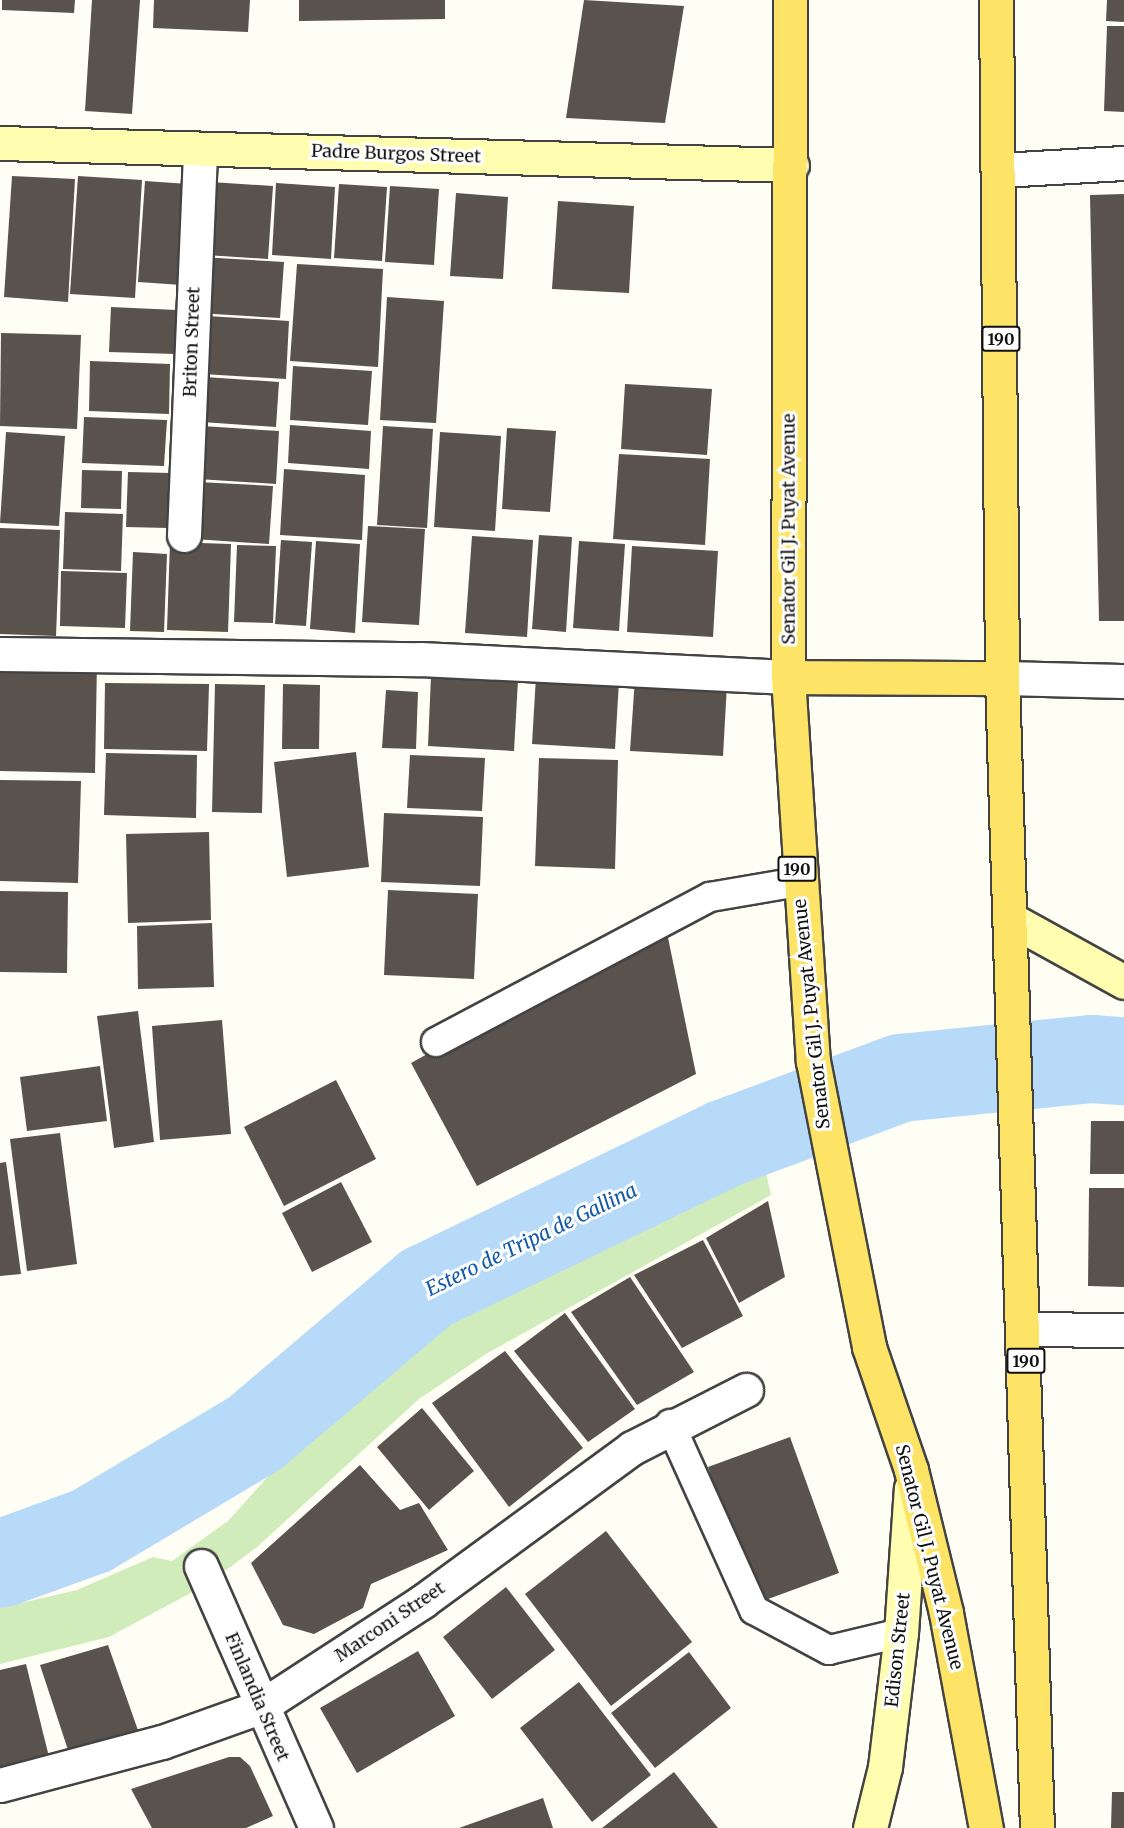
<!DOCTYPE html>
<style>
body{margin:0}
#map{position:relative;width:1124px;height:1828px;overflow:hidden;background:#fffef4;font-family:Merriweather,serif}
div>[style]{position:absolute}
.green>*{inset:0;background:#d0ecbb}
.river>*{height:88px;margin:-44px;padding:0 44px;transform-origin:44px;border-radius:44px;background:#b6daf8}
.building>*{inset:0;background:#5a524c}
.roads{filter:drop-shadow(2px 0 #434343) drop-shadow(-2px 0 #434343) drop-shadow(0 2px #434343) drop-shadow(0 -2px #434343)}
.lane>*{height:28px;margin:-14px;padding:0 14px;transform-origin:14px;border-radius:14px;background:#fff}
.street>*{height:33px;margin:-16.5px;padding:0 16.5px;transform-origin:16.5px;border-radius:16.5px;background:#fff}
.secondary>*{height:33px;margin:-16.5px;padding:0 16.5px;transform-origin:16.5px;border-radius:16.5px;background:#fffdaf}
.primary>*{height:33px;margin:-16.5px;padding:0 16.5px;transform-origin:16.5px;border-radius:16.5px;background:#fde466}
span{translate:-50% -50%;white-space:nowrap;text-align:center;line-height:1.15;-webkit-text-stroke:6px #fff;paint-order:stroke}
.shield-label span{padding:2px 4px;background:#fff;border:2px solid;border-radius:4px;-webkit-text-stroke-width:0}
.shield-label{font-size:16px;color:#101010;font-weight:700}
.street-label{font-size:18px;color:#101010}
.water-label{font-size:20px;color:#135ba8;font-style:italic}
</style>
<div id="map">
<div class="green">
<i style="clip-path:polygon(761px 1150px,771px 1195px,486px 1354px,419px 1399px,257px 1547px,209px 1583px,109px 1637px,0 1664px,0 1608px,77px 1590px,153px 1557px,172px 1561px,228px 1521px,340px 1396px,402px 1345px,477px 1298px)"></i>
</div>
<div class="river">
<i style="left:0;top:1564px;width:97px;rotate:-19.9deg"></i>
<i style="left:91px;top:1531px;width:190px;rotate:-30.8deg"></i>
<i style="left:254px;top:1434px;width:226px;rotate:-40.3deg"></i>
<i style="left:426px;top:1288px;width:333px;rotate:-25.8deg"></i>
<i style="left:726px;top:1143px;width:187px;rotate:-20.4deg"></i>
<i style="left:901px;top:1078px;width:192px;rotate:-5.7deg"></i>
<i style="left:1092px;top:1059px;width:32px;rotate:4deg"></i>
</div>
<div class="building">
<i style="clip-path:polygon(2px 0,75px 0,74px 13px,2px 10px)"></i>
<i style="clip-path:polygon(92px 0,140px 0,132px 114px,85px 111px)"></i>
<i style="clip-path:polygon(154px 0,250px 0,248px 32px,153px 28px)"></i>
<i style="clip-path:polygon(299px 0,445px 0,445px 19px,299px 21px)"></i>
<i style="clip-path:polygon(584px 0,684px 6px,665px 123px,566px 118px)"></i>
<i style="clip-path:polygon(1107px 0,1124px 0,1124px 22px,1106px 21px)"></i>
<i style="clip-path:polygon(1107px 26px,1124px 26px,1124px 112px,1104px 111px)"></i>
<i style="clip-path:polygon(12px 176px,75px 179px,68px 302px,4px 297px)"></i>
<i style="clip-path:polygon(78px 176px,142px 180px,135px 298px,70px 294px)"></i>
<i style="clip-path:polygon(145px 181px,188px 184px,182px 285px,138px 282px)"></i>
<i style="clip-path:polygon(211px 182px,273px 186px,268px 259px,206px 255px)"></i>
<i style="clip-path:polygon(276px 183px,335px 187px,331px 259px,272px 255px)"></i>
<i style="clip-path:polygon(339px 184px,387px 187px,382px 261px,334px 258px)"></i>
<i style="clip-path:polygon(390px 186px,439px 189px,434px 265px,385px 262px)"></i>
<i style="clip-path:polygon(456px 193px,508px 197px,503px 279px,450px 276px)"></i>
<i style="clip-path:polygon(1124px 194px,1124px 621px,1099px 621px,1090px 195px)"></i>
<i style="clip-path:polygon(558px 201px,634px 206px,629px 293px,552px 289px)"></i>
<i style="clip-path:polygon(200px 257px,284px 262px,280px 318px,197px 313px)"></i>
<i style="clip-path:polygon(297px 264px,383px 269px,378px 367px,290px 361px)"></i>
<i style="clip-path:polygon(387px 297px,444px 301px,436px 423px,380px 420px)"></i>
<i style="clip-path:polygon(111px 307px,177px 310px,175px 354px,109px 352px)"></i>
<i style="clip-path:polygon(207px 316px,289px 321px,286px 379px,203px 374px)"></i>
<i style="clip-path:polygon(1px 333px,81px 335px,77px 429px,0 426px)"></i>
<i style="clip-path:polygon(90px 361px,170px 364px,169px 414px,89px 411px)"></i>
<i style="clip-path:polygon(293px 366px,372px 371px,368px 425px,290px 420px)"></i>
<i style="clip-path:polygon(205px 377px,279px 382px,276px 427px,202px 422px)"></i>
<i style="clip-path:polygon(625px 384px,712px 389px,707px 455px,621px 449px)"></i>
<i style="clip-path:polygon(84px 417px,167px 420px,164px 466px,82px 463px)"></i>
<i style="clip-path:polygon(290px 425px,371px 431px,369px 469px,288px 463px)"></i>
<i style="clip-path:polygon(202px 426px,279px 431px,276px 484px,198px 479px)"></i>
<i style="clip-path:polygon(383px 426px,433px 429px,427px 528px,377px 525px)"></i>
<i style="clip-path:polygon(507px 428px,556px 431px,550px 512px,502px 509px)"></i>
<i style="clip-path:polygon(6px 432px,65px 436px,59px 526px,0 523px)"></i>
<i style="clip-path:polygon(440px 432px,501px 436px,495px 531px,434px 527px)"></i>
<i style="clip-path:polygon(619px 454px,710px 459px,705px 545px,613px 539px)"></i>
<i style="clip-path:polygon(284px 469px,365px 475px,362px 540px,280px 535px)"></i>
<i style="clip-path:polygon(82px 470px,122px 471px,121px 509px,81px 508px)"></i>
<i style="clip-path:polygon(128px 472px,171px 473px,168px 528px,126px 527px)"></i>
<i style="clip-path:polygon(198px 482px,273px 486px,269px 544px,194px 539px)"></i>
<i style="clip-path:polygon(65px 512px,123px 514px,121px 571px,63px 569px)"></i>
<i style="clip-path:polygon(368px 526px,425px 529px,419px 625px,362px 622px)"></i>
<i style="clip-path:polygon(0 528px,60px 530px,56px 636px,0 634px)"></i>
<i style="clip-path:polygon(539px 535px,572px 537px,566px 632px,532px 629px)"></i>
<i style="clip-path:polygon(472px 536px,533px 540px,527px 637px,465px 633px)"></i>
<i style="clip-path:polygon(281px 540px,312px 542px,306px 626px,275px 624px)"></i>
<i style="clip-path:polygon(316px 541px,360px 544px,355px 633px,310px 629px)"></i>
<i style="clip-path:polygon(579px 541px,625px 544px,619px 631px,573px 628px)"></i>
<i style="clip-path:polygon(170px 542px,231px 544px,228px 632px,167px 630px)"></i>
<i style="clip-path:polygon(237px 545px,276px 546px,273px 623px,234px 622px)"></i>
<i style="clip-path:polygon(632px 546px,718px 551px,713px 637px,627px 632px)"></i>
<i style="clip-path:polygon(133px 552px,167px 554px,164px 632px,130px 631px)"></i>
<i style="clip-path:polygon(61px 571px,127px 573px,125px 628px,60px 626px)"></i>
<i style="clip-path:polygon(0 660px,97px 662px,95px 773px,0 771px)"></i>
<i style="clip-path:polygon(431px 676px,518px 680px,514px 751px,428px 746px)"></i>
<i style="clip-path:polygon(536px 676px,619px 681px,615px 749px,532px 744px)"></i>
<i style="clip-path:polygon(635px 678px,727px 684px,723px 756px,630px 751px)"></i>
<i style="clip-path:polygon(105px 683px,209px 684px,207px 751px,104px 749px)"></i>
<i style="clip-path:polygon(215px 684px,265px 685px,262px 813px,212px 812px)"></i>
<i style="clip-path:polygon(283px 684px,320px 685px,319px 749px,282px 749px)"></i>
<i style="clip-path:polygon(386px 690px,418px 692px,416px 749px,382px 748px)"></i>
<i style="clip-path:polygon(356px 752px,369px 867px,287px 877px,274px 762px)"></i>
<i style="clip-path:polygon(106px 753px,197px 755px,196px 818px,104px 815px)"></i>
<i style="clip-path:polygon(410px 755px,485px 758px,482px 811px,407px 808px)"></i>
<i style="clip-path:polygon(539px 758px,618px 760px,615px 869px,535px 866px)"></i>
<i style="clip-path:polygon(0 780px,81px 781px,78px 883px,0 881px)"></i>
<i style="clip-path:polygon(384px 813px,483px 817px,480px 886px,381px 882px)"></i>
<i style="clip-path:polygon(209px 832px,211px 920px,128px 923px,126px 834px)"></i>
<i style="clip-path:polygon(388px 890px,478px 894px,474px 979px,384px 975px)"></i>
<i style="clip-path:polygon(0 891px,68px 892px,67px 973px,0 972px)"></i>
<i style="clip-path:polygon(212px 923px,214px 987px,138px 989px,137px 926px)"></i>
<i style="clip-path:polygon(665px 923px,696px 1074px,477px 1186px,411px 1063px)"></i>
<i style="clip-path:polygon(138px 1011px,154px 1142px,114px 1148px,97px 1016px)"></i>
<i style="clip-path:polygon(222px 1020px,231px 1134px,160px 1140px,152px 1026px)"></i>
<i style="clip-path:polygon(100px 1066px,107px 1121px,27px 1131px,20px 1077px)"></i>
<i style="clip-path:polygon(336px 1080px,376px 1159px,284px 1206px,244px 1127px)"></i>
<i style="clip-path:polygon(1091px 1121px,1124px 1121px,1124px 1174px,1090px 1174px)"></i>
<i style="clip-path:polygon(60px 1133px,77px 1264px,27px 1271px,10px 1139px)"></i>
<i style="clip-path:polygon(6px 1162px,21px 1274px,0 1276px,0 1163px)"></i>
<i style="clip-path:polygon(341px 1182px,372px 1242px,312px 1272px,282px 1213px)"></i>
<i style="clip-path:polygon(1089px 1188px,1124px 1188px,1124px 1287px,1088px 1286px)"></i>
<i style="clip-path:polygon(768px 1201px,785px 1277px,739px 1303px,706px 1238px)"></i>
<i style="clip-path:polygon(703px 1240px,743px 1316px,682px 1348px,634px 1275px)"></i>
<i style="clip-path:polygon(630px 1277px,694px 1372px,637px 1405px,571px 1312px)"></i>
<i style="clip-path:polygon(565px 1313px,635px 1409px,588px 1442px,514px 1351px)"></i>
<i style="clip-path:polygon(505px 1351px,583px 1448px,509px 1507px,432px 1403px)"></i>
<i style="clip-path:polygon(422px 1408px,474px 1471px,429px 1510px,377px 1447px)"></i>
<i style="clip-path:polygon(790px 1437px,839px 1573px,757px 1603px,708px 1467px)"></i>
<i style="clip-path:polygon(360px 1465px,400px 1510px,419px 1503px,448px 1550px,371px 1584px,363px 1608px,314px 1634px,283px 1625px,251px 1563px)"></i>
<i style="clip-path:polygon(606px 1531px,692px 1642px,611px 1706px,525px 1594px)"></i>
<i style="clip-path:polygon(506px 1587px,555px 1650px,492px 1699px,443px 1637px)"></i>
<i style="clip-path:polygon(108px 1645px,140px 1736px,71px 1759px,40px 1665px)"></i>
<i style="clip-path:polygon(418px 1651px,455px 1716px,357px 1773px,320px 1708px)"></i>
<i style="clip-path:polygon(689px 1652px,731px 1708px,655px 1768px,611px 1713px)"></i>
<i style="clip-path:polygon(26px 1664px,51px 1765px,0 1775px,0 1670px)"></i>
<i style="clip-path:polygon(579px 1682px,651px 1775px,592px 1822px,520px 1728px)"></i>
<i style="clip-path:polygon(229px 1757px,240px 1757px,250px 1766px,273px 1816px,246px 1828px,152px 1828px,131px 1789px)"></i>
<i style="clip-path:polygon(674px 1772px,718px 1828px,602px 1828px)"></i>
<i style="clip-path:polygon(1112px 1792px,1124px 1792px,1124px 1828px,1111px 1828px)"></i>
<i style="clip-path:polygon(543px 1798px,553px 1828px,459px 1828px)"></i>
</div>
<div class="roads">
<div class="lane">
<i style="left:436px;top:1042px;width:310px;rotate:-27.9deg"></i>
<i style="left:710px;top:897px;width:89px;rotate:-9.7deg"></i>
<i style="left:670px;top:1424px;width:204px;rotate:65.7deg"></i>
<i style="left:754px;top:1610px;width:85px;rotate:28.1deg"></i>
<i style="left:829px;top:1650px;width:74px;rotate:-13.3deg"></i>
</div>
<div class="street">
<i style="left:1001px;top:170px;width:123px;rotate:-3.3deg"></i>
<i style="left:184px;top:535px;width:386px;rotate:-87.6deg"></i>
<i style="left:0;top:654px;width:420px;rotate:0.7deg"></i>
<i style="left:420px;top:659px;width:368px;rotate:2.8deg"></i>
<i style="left:1002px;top:678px;width:122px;rotate:1.4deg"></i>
<i style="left:1024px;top:1329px;width:100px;rotate:0.6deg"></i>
<i style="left:201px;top:1566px;width:286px;rotate:66.3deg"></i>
<i style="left:0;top:1785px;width:168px;rotate:-14.9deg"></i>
<i style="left:162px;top:1742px;width:104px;rotate:-19.7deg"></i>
<i style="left:260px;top:1707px;width:194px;rotate:-33deg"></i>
<i style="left:423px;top:1601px;width:259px;rotate:-36.2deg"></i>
<i style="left:632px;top:1448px;width:128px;rotate:-27deg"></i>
</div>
<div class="secondary">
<i style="left:0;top:143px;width:792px;rotate:1.59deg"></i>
<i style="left:1010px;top:919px;width:130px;rotate:28.9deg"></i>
<i style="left:870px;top:1828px;width:63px;rotate:-76.2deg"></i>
<i style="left:885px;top:1767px;width:135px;rotate:-83.2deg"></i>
<i style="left:901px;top:1633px;width:145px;rotate:-86.1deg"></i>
</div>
<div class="primary">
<i style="left:790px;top:0;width:677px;rotate:90.17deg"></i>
<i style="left:788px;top:677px;width:385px;rotate:86.3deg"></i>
<i style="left:813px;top:1061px;width:291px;rotate:78.9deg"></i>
<i style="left:869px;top:1347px;width:130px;rotate:71.1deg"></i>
<i style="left:911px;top:1470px;width:147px;rotate:76.2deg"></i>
<i style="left:946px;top:1613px;width:219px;rotate:79.5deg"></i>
<i style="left:996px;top:0;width:678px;rotate:89.49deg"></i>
<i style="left:1002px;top:678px;width:1151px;rotate:88.26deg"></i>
<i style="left:788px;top:677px;width:214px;rotate:0.3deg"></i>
</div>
</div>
<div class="shield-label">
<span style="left:1001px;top:339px">190</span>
<span style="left:797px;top:869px">190</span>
<span style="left:1026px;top:1361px">190</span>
</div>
<div class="street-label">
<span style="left:396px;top:154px;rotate:2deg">Padre Burgos Street</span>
<span style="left:192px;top:342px;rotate:-88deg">Briton Street</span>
<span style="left:789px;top:529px;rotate:-90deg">Senator Gil J. Puyat Avenue</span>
<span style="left:812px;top:1014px;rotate:-96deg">Senator Gil J. Puyat Avenue</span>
<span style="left:929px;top:1557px;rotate:76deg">Senator Gil J. Puyat Avenue</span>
<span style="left:390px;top:1622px;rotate:-34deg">Marconi Street</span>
<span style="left:898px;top:1650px;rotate:-84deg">Edison Street</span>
<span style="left:257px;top:1697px;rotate:67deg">Finlandia Street</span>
</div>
<div class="water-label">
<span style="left:531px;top:1239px;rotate:-26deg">Estero de Tripa de Gallina</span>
</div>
</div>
